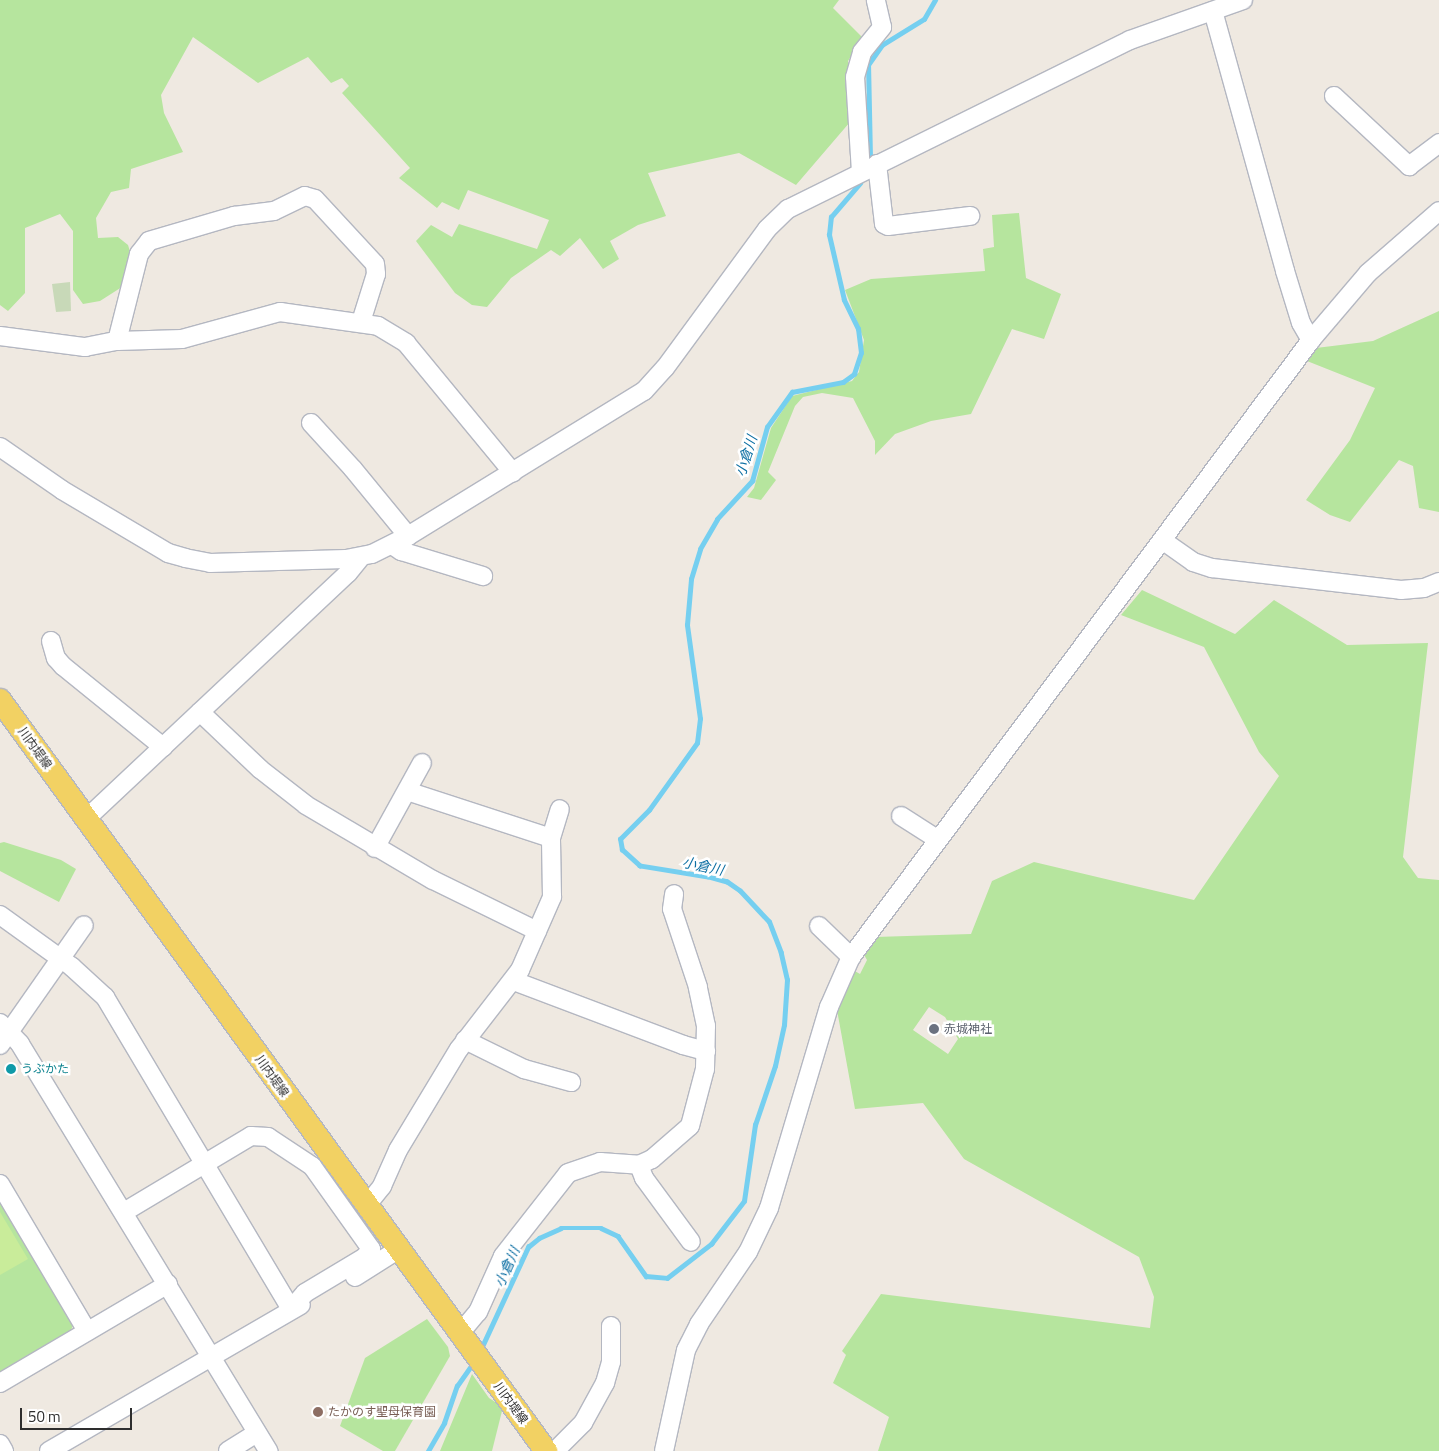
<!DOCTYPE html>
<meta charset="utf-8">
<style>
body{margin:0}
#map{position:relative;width:1439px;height:1451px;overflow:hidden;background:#efe9e1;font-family:"Titillium Web","Noto Sans JP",sans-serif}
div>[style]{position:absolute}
.green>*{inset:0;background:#b6e59e}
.cemetery>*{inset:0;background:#c8d9b8}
.pitch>*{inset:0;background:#c9ec9a}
.stream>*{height:4.5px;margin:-2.25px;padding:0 2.25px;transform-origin:2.25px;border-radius:2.25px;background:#75cff0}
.roads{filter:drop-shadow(1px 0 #b4b7c1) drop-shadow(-1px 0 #b4b7c1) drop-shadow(0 1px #b4b7c1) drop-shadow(0 -1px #b4b7c1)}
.minor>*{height:18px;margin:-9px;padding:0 9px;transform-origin:9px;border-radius:9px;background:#fff}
.major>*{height:22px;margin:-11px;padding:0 11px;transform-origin:11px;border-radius:11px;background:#f2d163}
.dots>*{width:14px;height:14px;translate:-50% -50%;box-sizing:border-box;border:2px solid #fff;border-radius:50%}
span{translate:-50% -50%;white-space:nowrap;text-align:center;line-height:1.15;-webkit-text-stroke:5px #fff;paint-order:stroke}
.street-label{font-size:12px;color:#2e2e2e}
.worship-label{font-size:12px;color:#5b616d}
.left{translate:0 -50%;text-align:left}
.culture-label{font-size:12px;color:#0d838f}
.education-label{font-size:12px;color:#785e54}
.water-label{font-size:14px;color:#0d6fa3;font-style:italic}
.scale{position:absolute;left:20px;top:1408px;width:112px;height:22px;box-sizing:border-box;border:2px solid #2e2e2e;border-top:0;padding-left:6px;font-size:15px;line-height:18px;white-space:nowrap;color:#2e2e2e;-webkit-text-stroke:4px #fff;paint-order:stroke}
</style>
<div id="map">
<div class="green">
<i style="clip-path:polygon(0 0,839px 0,833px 8px,863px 38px,848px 61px,850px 122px,796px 185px,739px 153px,648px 173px,666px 216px,638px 225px,610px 241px,619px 259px,603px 269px,580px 238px,560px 256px,551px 250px,511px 278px,487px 307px,472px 305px,455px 293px,416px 241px,431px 225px,452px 237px,459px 224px,537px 249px,549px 220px,468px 190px,459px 210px,442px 202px,437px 208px,399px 178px,410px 168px,342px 93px,349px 86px,342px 78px,331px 83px,308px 57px,258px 83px,193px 37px,161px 95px,164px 113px,183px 152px,131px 169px,129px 188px,111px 192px,96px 218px,98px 238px,118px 237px,128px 245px,133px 261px,125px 285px,100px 301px,83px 304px,73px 290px,73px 231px,60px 214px,25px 228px,25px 293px,8px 311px,0 305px)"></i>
<i style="clip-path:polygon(1019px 213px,1026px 278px,1061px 294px,1044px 339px,1012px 329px,971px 414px,931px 421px,895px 434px,875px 455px,875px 441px,853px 398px,822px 393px,803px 397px,795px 406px,768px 472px,776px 480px,761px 500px,747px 497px,754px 488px,771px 428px,792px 396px,852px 381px,859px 372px,864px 340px,845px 290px,871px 279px,985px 271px,983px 249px,994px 247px,992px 215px)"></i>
<i style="clip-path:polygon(1439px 311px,1439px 512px,1419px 508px,1413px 466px,1399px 460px,1350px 522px,1330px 515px,1306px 500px,1350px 440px,1375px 388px,1307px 361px,1316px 348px,1373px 341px)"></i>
<i style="clip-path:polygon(evenodd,1142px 590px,1235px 634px,1274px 600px,1347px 645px,1428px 643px,1403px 857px,1418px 878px,1439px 880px,1439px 1451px,878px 1451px,889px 1417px,833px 1383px,846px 1355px,842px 1351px,881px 1294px,1150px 1328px,1154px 1297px,1139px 1257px,964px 1159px,923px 1103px,855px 1109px,837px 1010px,853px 970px,860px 974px,867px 960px,863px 953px,875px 937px,971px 934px,992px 881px,1034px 862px,1194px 900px,1279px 776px,1259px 752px,1204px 647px,1121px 615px,1142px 590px,929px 1007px,945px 1017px,958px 1039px,948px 1054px,913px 1030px,929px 1007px)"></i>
<i style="clip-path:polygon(4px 842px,61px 860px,76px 869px,59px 902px,0 871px,0 843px)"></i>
<i style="clip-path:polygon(0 1201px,74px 1321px,70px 1334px,0 1375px)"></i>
<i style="clip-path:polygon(427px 1319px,448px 1347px,450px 1356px,395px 1451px,383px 1451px,340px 1426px,365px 1358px)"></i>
<i style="clip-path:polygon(472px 1374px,489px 1398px,503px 1407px,492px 1451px,440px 1451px)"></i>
</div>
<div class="cemetery">
<i style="clip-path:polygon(70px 282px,71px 311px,56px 312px,52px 284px)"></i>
</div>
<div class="pitch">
<i style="clip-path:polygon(0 1212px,28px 1259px,0 1275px)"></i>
</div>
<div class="stream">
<i style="left:870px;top:158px;width:93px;rotate:-91.2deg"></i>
<i style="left:868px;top:65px;width:24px;rotate:-55deg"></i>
<i style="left:882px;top:45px;width:49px;rotate:-31.8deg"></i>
<i style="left:924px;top:19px;width:22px;rotate:-60deg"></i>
<i style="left:480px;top:1351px;width:115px;rotate:-65.2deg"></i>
<i style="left:528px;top:1247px;width:14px;rotate:-39deg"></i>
<i style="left:539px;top:1238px;width:24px;rotate:-24deg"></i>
<i style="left:561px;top:1228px;width:40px"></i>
<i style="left:601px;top:1228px;width:19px;rotate:25deg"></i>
<i style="left:618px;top:1236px;width:49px;rotate:55deg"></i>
<i style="left:646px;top:1276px;width:21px;rotate:5deg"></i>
<i style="left:667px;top:1278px;width:56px;rotate:-37.7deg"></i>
<i style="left:711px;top:1244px;width:54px;rotate:-52.5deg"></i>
<i style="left:744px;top:1201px;width:77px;rotate:-81.8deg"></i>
<i style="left:755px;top:1125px;width:62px;rotate:-71.3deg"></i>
<i style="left:775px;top:1066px;width:42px;rotate:-77.6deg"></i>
<i style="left:784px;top:1025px;width:45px;rotate:-86.2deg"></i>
<i style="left:787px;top:980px;width:28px;rotate:-103deg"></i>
<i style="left:781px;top:953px;width:33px;rotate:-111deg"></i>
<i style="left:769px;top:922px;width:42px;rotate:-133.1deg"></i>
<i style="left:740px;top:891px;width:16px;rotate:-145deg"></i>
<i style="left:727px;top:882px;width:20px;rotate:-165deg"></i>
<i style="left:708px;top:877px;width:69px;rotate:-170.8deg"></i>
<i style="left:640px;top:866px;width:24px;rotate:-138deg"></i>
<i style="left:622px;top:850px;width:11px;rotate:-100deg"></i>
<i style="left:620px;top:839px;width:41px;rotate:-45deg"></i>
<i style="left:649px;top:810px;width:82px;rotate:-54.4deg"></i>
<i style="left:697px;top:743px;width:24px;rotate:-83deg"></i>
<i style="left:700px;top:719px;width:95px;rotate:-97.9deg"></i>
<i style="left:687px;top:625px;width:46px;rotate:-85deg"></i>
<i style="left:691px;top:579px;width:31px;rotate:-73deg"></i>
<i style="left:700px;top:549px;width:34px;rotate:-60deg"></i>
<i style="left:717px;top:519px;width:52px;rotate:-47.4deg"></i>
<i style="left:752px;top:481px;width:56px;rotate:-74.5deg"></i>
<i style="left:767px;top:427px;width:43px;rotate:-54.5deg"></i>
<i style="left:792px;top:392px;width:52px;rotate:-11.1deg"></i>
<i style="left:843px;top:382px;width:14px;rotate:-36deg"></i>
<i style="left:854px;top:374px;width:22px;rotate:-72deg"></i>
<i style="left:861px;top:353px;width:24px;rotate:-97deg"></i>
<i style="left:858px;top:329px;width:32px;rotate:-116deg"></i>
<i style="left:844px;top:300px;width:67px;rotate:-103deg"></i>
<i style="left:829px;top:235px;width:18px;rotate:-84deg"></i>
<i style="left:831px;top:217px;width:45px;rotate:-49.5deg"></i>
<i style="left:428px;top:1451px;width:32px;rotate:-60deg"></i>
<i style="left:444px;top:1423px;width:39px;rotate:-71deg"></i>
<i style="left:457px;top:1386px;width:29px;rotate:-55deg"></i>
</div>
<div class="roads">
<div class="minor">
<i style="left:1213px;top:11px;width:270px;rotate:74.5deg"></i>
<i style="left:1285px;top:271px;width:54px;rotate:72.9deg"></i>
<i style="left:1301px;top:323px;width:20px;rotate:60deg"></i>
<i style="left:1334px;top:96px;width:103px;rotate:43deg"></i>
<i style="left:1409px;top:166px;width:38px;rotate:-37deg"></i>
<i style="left:877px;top:164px;width:60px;rotate:83.3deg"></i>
<i style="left:884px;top:224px;width:4px;rotate:27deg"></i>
<i style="left:888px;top:226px;width:83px;rotate:-7deg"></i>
<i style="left:861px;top:172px;width:95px;rotate:-93.6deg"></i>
<i style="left:855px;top:77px;width:26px;rotate:-74deg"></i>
<i style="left:862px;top:52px;width:32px;rotate:-51deg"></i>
<i style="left:882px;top:27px;width:28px;rotate:-103deg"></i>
<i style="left:0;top:336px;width:86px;rotate:7.4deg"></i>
<i style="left:85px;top:347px;width:33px;rotate:-11deg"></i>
<i style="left:117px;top:341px;width:65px;rotate:-1.8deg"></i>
<i style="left:182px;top:339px;width:102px;rotate:-15.4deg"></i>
<i style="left:280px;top:312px;width:99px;rotate:8.1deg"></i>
<i style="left:378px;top:326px;width:33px;rotate:31deg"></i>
<i style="left:406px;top:343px;width:168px;rotate:50.5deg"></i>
<i style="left:117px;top:341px;width:90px;rotate:-75.8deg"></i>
<i style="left:139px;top:254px;width:16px;rotate:-52deg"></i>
<i style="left:149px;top:241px;width:89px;rotate:-16.4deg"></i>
<i style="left:234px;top:216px;width:40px;rotate:-7.1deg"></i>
<i style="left:274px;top:211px;width:34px;rotate:-26deg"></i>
<i style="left:305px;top:196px;width:10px;rotate:17deg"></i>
<i style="left:315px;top:199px;width:88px;rotate:47.3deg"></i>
<i style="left:375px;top:264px;width:10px;rotate:84deg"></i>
<i style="left:376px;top:274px;width:50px;rotate:107.4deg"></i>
<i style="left:311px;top:423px;width:62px;rotate:47.6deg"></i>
<i style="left:353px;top:469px;width:87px;rotate:50.6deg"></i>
<i style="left:0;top:447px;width:75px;rotate:34.7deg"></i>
<i style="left:62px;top:490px;width:123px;rotate:30.7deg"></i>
<i style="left:168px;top:553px;width:18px;rotate:16deg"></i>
<i style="left:185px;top:558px;width:25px;rotate:11deg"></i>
<i style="left:210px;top:563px;width:136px;rotate:-1.7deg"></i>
<i style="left:346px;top:559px;width:26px;rotate:-11deg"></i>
<i style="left:372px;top:554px;width:40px;rotate:-26.6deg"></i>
<i style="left:408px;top:536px;width:277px;rotate:-31.6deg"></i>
<i style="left:644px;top:391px;width:31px;rotate:-48deg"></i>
<i style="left:665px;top:368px;width:172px;rotate:-53.7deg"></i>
<i style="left:767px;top:229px;width:29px;rotate:-44deg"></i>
<i style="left:788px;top:209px;width:381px;rotate:-26.3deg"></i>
<i style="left:1130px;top:40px;width:120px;rotate:-19.5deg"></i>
<i style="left:1162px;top:540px;width:38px;rotate:35deg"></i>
<i style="left:1193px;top:562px;width:20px;rotate:18deg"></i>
<i style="left:1212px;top:568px;width:190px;rotate:6.6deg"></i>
<i style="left:1401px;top:590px;width:23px;rotate:-5deg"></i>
<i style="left:1424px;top:588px;width:16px;rotate:-22deg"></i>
<i style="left:392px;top:545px;width:11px;rotate:34deg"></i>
<i style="left:401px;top:551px;width:86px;rotate:17deg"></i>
<i style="left:51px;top:641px;width:18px;rotate:74deg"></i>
<i style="left:56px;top:658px;width:11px;rotate:49deg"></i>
<i style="left:63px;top:666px;width:129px;rotate:39deg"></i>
<i style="left:200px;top:712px;width:83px;rotate:43.5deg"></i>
<i style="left:260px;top:769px;width:58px;rotate:38deg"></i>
<i style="left:306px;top:805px;width:147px;rotate:30.6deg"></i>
<i style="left:433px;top:880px;width:116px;rotate:26.1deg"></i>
<i style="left:407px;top:791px;width:151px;rotate:18.1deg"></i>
<i style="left:901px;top:816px;width:43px;rotate:32.6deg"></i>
<i style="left:86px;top:819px;width:359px;rotate:-43.2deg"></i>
<i style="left:348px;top:573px;width:19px;rotate:-51deg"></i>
<i style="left:375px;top:848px;width:97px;rotate:-61.1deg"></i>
<i style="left:0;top:915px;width:89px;rotate:35.8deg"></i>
<i style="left:72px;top:967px;width:45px;rotate:42.3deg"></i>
<i style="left:105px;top:997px;width:363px;rotate:59.2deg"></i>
<i style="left:819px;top:926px;width:45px;rotate:44.1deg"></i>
<i style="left:514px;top:981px;width:181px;rotate:20.7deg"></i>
<i style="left:683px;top:1045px;width:24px;rotate:15deg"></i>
<i style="left:0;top:1023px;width:29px;rotate:46deg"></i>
<i style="left:20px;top:1044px;width:477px;rotate:58.6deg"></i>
<i style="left:465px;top:1040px;width:66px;rotate:26.2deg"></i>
<i style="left:524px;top:1069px;width:49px;rotate:15.5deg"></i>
<i style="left:0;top:1045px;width:146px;rotate:-55deg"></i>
<i style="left:639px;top:1165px;width:14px;rotate:69deg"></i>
<i style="left:644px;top:1178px;width:79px;rotate:53.7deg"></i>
<i style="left:0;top:1184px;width:171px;rotate:59.4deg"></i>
<i style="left:366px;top:1206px;width:26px;rotate:-51deg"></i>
<i style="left:382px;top:1186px;width:39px;rotate:-66deg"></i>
<i style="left:398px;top:1150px;width:118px;rotate:-58.9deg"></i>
<i style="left:459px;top:1049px;width:100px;rotate:-52.3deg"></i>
<i style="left:520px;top:970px;width:80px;rotate:-66.3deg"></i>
<i style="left:552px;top:897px;width:59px;rotate:-91deg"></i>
<i style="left:551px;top:838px;width:30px;rotate:-73deg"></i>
<i style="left:124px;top:1212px;width:148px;rotate:-30.9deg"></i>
<i style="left:251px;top:1136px;width:17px;rotate:3deg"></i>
<i style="left:268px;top:1137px;width:53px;rotate:33.4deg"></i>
<i style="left:312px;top:1166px;width:102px;rotate:54.6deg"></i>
<i style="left:371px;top:1249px;width:10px;rotate:127deg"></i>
<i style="left:365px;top:1257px;width:70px;rotate:149deg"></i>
<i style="left:305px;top:1293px;width:21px;rotate:131deg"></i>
<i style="left:355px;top:1277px;width:52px;rotate:-32.5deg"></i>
<i style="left:461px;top:1332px;width:26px;rotate:-50deg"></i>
<i style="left:478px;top:1312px;width:61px;rotate:-65.9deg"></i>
<i style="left:503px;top:1256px;width:105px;rotate:-51.9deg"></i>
<i style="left:568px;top:1173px;width:34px;rotate:-19deg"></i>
<i style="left:600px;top:1162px;width:39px;rotate:4deg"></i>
<i style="left:639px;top:1165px;width:14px;rotate:-25deg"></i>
<i style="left:652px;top:1159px;width:50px;rotate:-41deg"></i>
<i style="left:690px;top:1126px;width:59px;rotate:-75.3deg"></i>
<i style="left:705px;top:1069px;width:43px;rotate:-88.7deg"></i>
<i style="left:706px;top:1026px;width:40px;rotate:-102deg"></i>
<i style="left:698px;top:987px;width:82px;rotate:-108.4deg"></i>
<i style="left:672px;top:909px;width:15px;rotate:-82deg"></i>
<i style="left:0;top:1383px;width:195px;rotate:-30.5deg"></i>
<i style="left:0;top:1444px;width:8px;rotate:60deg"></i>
<i style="left:49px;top:1451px;width:291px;rotate:-30.1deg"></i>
<i style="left:228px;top:1451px;width:34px;rotate:-32deg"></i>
<i style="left:555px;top:1451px;width:40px;rotate:-45deg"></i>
<i style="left:583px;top:1423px;width:46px;rotate:-61.2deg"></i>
<i style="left:605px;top:1383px;width:22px;rotate:-74deg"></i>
<i style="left:611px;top:1362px;width:36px;rotate:-90deg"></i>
<i style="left:664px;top:1451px;width:103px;rotate:-77.7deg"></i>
<i style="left:686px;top:1350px;width:29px;rotate:-63deg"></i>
<i style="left:699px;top:1324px;width:87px;rotate:-55.8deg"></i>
<i style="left:748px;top:1252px;width:49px;rotate:-64.5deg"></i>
<i style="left:769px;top:1208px;width:210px;rotate:-73.4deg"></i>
<i style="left:829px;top:1007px;width:55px;rotate:-66.3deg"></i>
<i style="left:851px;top:957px;width:770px;rotate:-53.29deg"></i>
<i style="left:1311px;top:340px;width:88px;rotate:-49.6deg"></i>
<i style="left:1368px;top:273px;width:94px;rotate:-41.1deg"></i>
</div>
<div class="major">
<i style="left:0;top:700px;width:929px;rotate:53.98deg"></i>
</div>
</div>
<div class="dots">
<i style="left:934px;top:1029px;background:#6b7280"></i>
<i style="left:11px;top:1069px;background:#0f9aa8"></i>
<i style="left:318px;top:1412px;background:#8d6e63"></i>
</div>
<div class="street-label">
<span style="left:35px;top:748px;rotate:54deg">川内堤線</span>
<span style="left:272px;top:1076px;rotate:54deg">川内堤線</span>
<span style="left:511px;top:1403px;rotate:54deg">川内堤線</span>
</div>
<div class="worship-label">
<span class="left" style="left:944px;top:1029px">赤城神社</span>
</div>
<div class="culture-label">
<span class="left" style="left:21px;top:1069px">うぶかた</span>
</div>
<div class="education-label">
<span class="left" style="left:328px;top:1412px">たかのす聖母保育園</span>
</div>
<div class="water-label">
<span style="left:746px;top:456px;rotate:-72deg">小倉川</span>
<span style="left:703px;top:866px;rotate:12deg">小倉川</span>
<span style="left:507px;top:1267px;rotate:-66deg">小倉川</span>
</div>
<div class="scale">50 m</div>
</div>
